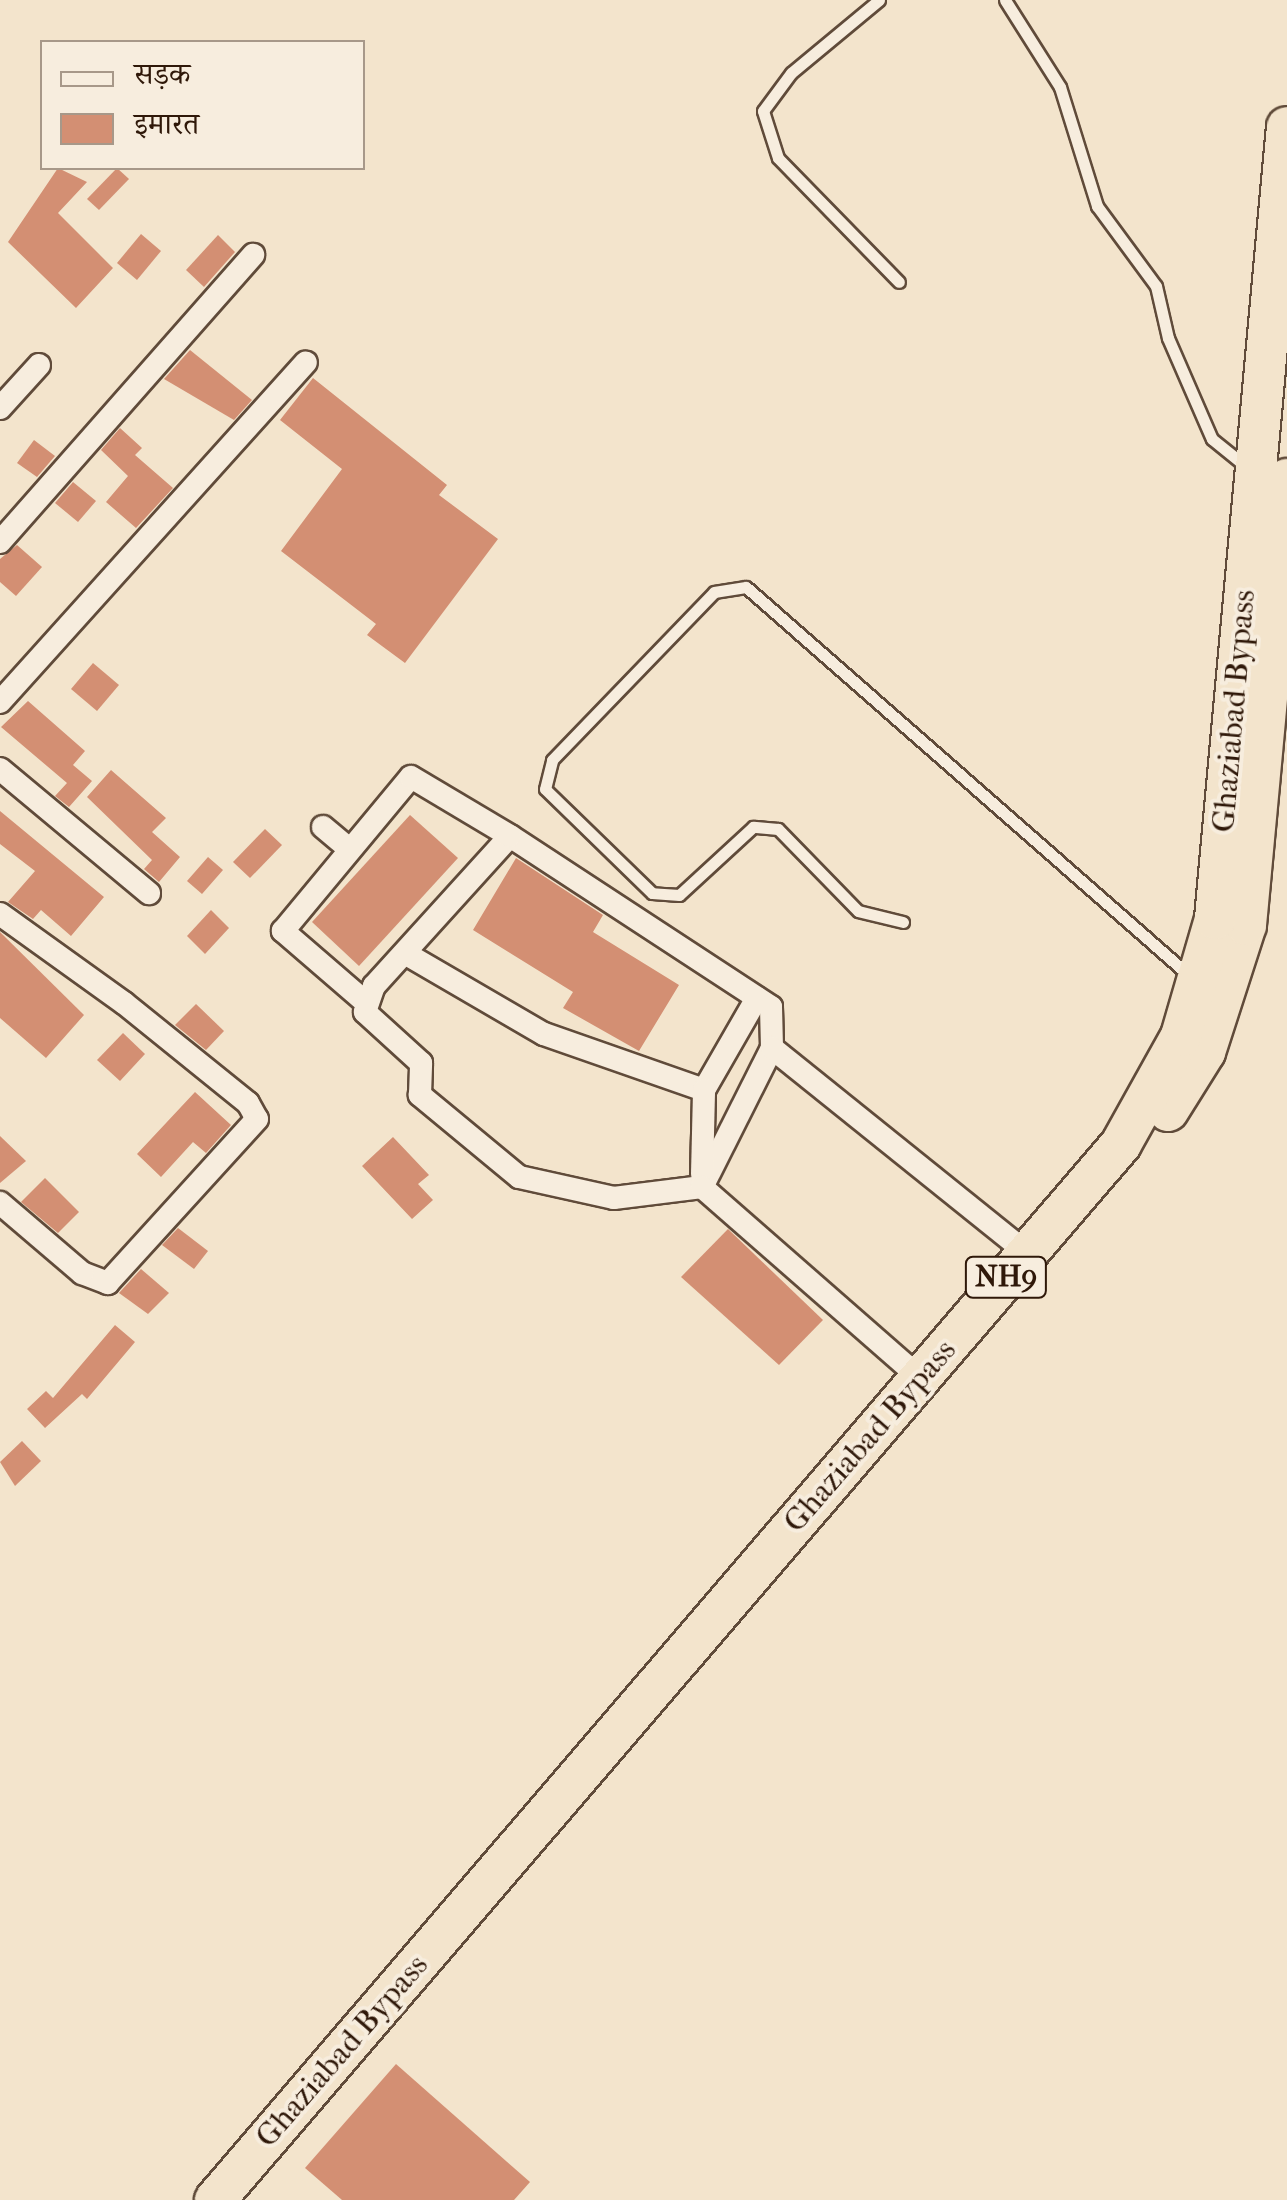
<!DOCTYPE html>
<meta charset="utf-8">
<style>
body{margin:0}
#map{position:relative;width:1287px;height:2200px;overflow:hidden;background:#f3e4cc;font-family:"IM FELL French Canon","Noto Serif Devanagari",serif}
div>[style]{position:absolute}
.building>*{inset:0;background:#d38f73}
.roads{filter:drop-shadow(2px 0 #604b3a) drop-shadow(-2px 0 #604b3a) drop-shadow(0 2px #604b3a) drop-shadow(0 -2px #604b3a)}
.lane>*{height:11px;margin:-5.5px;padding:0 5.5px;transform-origin:5.5px;border-radius:5.5px;background:#f7edde}
.street>*{height:22px;margin:-11px;padding:0 11px;transform-origin:11px;border-radius:11px;background:#f7edde}
.highway>*{height:40px;margin:-20px;padding:0 20px;transform-origin:20px;border-radius:20px;background:#f3e4cc}
span{translate:-50% -50%;white-space:nowrap;text-align:center;line-height:1.15;-webkit-text-stroke:8px #f7edde;paint-order:stroke}
.shield-label span{padding:2px 8px;background:#f7edde;border:2px solid;border-radius:8px;-webkit-text-stroke-width:0}
.shield-label{font-size:30px;color:#2f1809;font-weight:700}
.street-label{font-size:32px;color:#2f1809}
.legend{position:absolute;left:40px;top:40px;width:325px;height:130px;box-sizing:border-box;background:#f7edde;border:2px solid #a79889;margin:0;padding:12px 18px;list-style:none;font-size:30px;color:#2f1809}
.legend li{display:flex;align-items:center;gap:20px;height:50px}
.legend b{width:50px;border:2px solid #a79889}
</style>
<div id="map">
<div class="building">
<i style="clip-path:polygon(58px 168px,87px 182px,58px 213px,113px 268px,76px 308px,8px 242px)"></i>
<i style="clip-path:polygon(117px 168px,129px 179px,99px 210px,87px 199px)"></i>
<i style="clip-path:polygon(141px 234px,161px 251px,137px 280px,117px 263px)"></i>
<i style="clip-path:polygon(218px 235px,235px 252px,204px 287px,186px 270px)"></i>
<i style="clip-path:polygon(190px 350px,252px 400px,234px 420px,164px 379px)"></i>
<i style="clip-path:polygon(313px 378px,447px 485px,439px 495px,498px 539px,405px 663px,367px 635px,376px 624px,281px 551px,342px 469px,280px 420px)"></i>
<i style="clip-path:polygon(120px 428px,142px 448px,135px 455px,173px 488px,136px 528px,106px 502px,128px 476px,101px 450px)"></i>
<i style="clip-path:polygon(34px 440px,55px 456px,37px 477px,17px 463px)"></i>
<i style="clip-path:polygon(73px 482px,96px 501px,78px 522px,55px 503px)"></i>
<i style="clip-path:polygon(17px 545px,42px 567px,16px 596px,0 582px,0 559px)"></i>
<i style="clip-path:polygon(93px 663px,119px 685px,97px 711px,71px 689px)"></i>
<i style="clip-path:polygon(28px 701px,85px 751px,73px 765px,92px 781px,69px 807px,55px 796px,67px 783px,1px 727px)"></i>
<i style="clip-path:polygon(111px 770px,166px 818px,152px 832px,180px 857px,159px 882px,144px 869px,152px 860px,87px 797px)"></i>
<i style="clip-path:polygon(0 811px,104px 897px,71px 936px,41px 910px,33px 919px,8px 902px,35px 871px,0 844px)"></i>
<i style="clip-path:polygon(410px 815px,458px 858px,359px 966px,312px 922px)"></i>
<i style="clip-path:polygon(265px 829px,282px 845px,250px 878px,233px 862px)"></i>
<i style="clip-path:polygon(208px 857px,223px 870px,202px 894px,187px 881px)"></i>
<i style="clip-path:polygon(516px 858px,603px 915px,593px 932px,679px 985px,639px 1051px,563px 1008px,573px 992px,473px 930px)"></i>
<i style="clip-path:polygon(211px 910px,229px 928px,205px 954px,187px 936px)"></i>
<i style="clip-path:polygon(0 932px,84px 1015px,46px 1058px,0 1018px)"></i>
<i style="clip-path:polygon(196px 1004px,224px 1031px,206px 1050px,175px 1025px)"></i>
<i style="clip-path:polygon(123px 1033px,145px 1054px,120px 1081px,97px 1060px)"></i>
<i style="clip-path:polygon(195px 1092px,231px 1125px,206px 1153px,193px 1142px,161px 1177px,137px 1154px)"></i>
<i style="clip-path:polygon(0 1136px,26px 1161px,0 1183px)"></i>
<i style="clip-path:polygon(393px 1137px,429px 1175px,418px 1184px,433px 1200px,412px 1219px,362px 1166px)"></i>
<i style="clip-path:polygon(45px 1178px,79px 1212px,58px 1233px,21px 1202px)"></i>
<i style="clip-path:polygon(178px 1228px,208px 1251px,194px 1269px,162px 1245px)"></i>
<i style="clip-path:polygon(728px 1229px,823px 1320px,779px 1365px,681px 1277px)"></i>
<i style="clip-path:polygon(141px 1269px,169px 1293px,148px 1314px,119px 1293px)"></i>
<i style="clip-path:polygon(115px 1325px,135px 1342px,87px 1399px,82px 1394px,45px 1428px,27px 1409px,46px 1391px,53px 1398px)"></i>
<i style="clip-path:polygon(22px 1441px,41px 1461px,15px 1486px,0 1462px)"></i>
<i style="clip-path:polygon(396px 2064px,530px 2182px,514px 2200px,342px 2200px,305px 2168px)"></i>
</div>
<div class="roads">
<div class="lane">
<i style="left:879px;top:0;width:114px;rotate:140.3deg"></i>
<i style="left:791px;top:73px;width:47px;rotate:126.4deg"></i>
<i style="left:763px;top:111px;width:49px;rotate:72.3deg"></i>
<i style="left:778px;top:158px;width:173px;rotate:45.7deg"></i>
<i style="left:1005px;top:0;width:103px;rotate:57.7deg"></i>
<i style="left:1060px;top:87px;width:125px;rotate:72.7deg"></i>
<i style="left:1097px;top:206px;width:99px;rotate:53.6deg"></i>
<i style="left:1156px;top:286px;width:53px;rotate:77deg"></i>
<i style="left:1168px;top:338px;width:110px;rotate:66.5deg"></i>
<i style="left:1212px;top:439px;width:46px;rotate:38.9deg"></i>
<i style="left:903px;top:922px;width:46px;rotate:-166.3deg"></i>
<i style="left:858px;top:911px;width:115px;rotate:-134.3deg"></i>
<i style="left:778px;top:829px;width:25px;rotate:-175deg"></i>
<i style="left:753px;top:827px;width:100px;rotate:137.4deg"></i>
<i style="left:679px;top:895px;width:27px;rotate:-176deg"></i>
<i style="left:652px;top:893px;width:149px;rotate:-135.8deg"></i>
<i style="left:545px;top:789px;width:30px;rotate:-76deg"></i>
<i style="left:552px;top:760px;width:233px;rotate:-46deg"></i>
<i style="left:714px;top:592px;width:32px;rotate:-9deg"></i>
<i style="left:746px;top:587px;width:592px;rotate:41.23deg"></i>
</div>
<div class="street">
<i style="left:0;top:408px;width:58px;rotate:-47.8deg"></i>
<i style="left:0;top:542px;width:383px;rotate:-48.6deg"></i>
<i style="left:0;top:702px;width:457px;rotate:-48deg"></i>
<i style="left:0;top:769px;width:194px;rotate:39.8deg"></i>
<i style="left:323px;top:827px;width:34px;rotate:40deg"></i>
<i style="left:510px;top:836px;width:312px;rotate:33.2deg"></i>
<i style="left:771px;top:1007px;width:41px;rotate:88.6deg"></i>
<i style="left:772px;top:1048px;width:156px;rotate:116.7deg"></i>
<i style="left:702px;top:1187px;width:89px;rotate:172.9deg"></i>
<i style="left:614px;top:1198px;width:97px;rotate:-167.5deg"></i>
<i style="left:519px;top:1177px;width:129px;rotate:-140.4deg"></i>
<i style="left:420px;top:1095px;width:32px;rotate:-88deg"></i>
<i style="left:421px;top:1063px;width:76px;rotate:-137.7deg"></i>
<i style="left:365px;top:1012px;width:28px;rotate:-71deg"></i>
<i style="left:374px;top:986px;width:202px;rotate:-47.8deg"></i>
<i style="left:0;top:914px;width:153px;rotate:35.7deg"></i>
<i style="left:124px;top:1003px;width:159px;rotate:38.9deg"></i>
<i style="left:248px;top:1103px;width:18px;rotate:61deg"></i>
<i style="left:257px;top:1119px;width:222px;rotate:132.3deg"></i>
<i style="left:108px;top:1283px;width:28px;rotate:-159deg"></i>
<i style="left:82px;top:1273px;width:108px;rotate:-139.5deg"></i>
<i style="left:408px;top:955px;width:157px;rotate:30.2deg"></i>
<i style="left:544px;top:1034px;width:170px;rotate:19.3deg"></i>
<i style="left:704px;top:1090px;width:106px;rotate:-60.1deg"></i>
<i style="left:363px;top:1000px;width:106px;rotate:-139.2deg"></i>
<i style="left:283px;top:931px;width:200px;rotate:-50.3deg"></i>
<i style="left:411px;top:777px;width:115px;rotate:30.8deg"></i>
<i style="left:772px;top:1048px;width:327px;rotate:38.8deg"></i>
<i style="left:702px;top:1174px;width:84px;rotate:-88.6deg"></i>
<i style="left:702px;top:1187px;width:290px;rotate:41.2deg"></i>
</div>
<div class="highway">
<i style="left:1168px;top:1111px;width:70px;rotate:-57.9deg"></i>
<i style="left:1205px;top:1052px;width:133px;rotate:-72.1deg"></i>
<i style="left:1246px;top:925px;width:448px;rotate:-84.7deg"></i>
<i style="left:215px;top:2200px;width:1391px;rotate:-49.37deg"></i>
<i style="left:1121px;top:1144px;width:124px;rotate:-60.9deg"></i>
<i style="left:1181px;top:1036px;width:122px;rotate:-73.8deg"></i>
<i style="left:1215px;top:919px;width:795px;rotate:-84.81deg"></i>
</div>
</div>
<div class="shield-label">
<span style="left:1006px;top:1277px">NH9</span>
</div>
<div class="street-label">
<span style="left:1234px;top:711px;rotate:-85deg">Ghaziabad Bypass</span>
<span style="left:870px;top:1436px;rotate:-49deg">Ghaziabad Bypass</span>
<span style="left:342px;top:2051px;rotate:-49deg">Ghaziabad Bypass</span>
</div>
<ul class="legend">
<li><b style="height:12px;background:#f7edde"></b>सड़क</li>
<li><b style="height:28px;background:#d38f73"></b>इमारत</li>
</ul>
</div>
